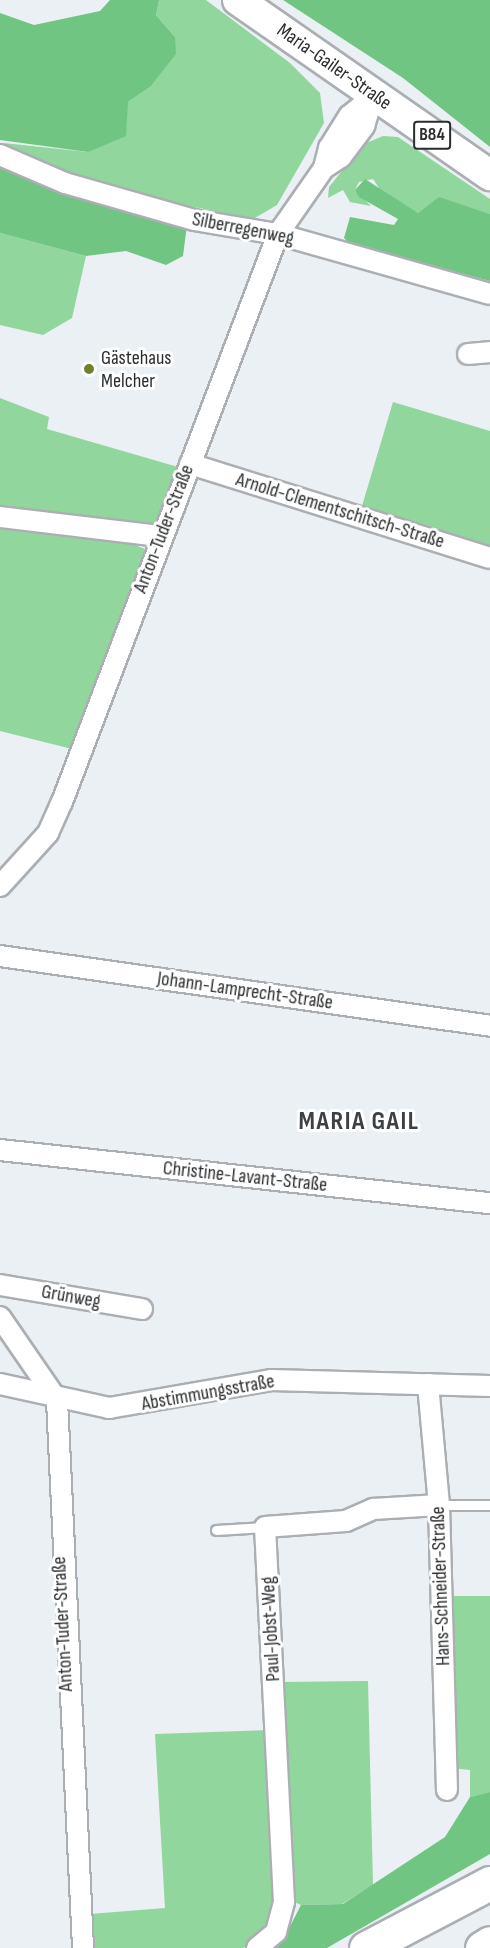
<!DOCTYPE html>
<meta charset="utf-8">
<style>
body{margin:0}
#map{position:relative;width:490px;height:1948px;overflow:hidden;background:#ebf0f4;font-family:"Sofia Sans Condensed",sans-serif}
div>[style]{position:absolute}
.green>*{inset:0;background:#90d69d}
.forest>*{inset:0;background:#71c582}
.roads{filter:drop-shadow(2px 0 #abafb3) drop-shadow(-2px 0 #abafb3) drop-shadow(0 2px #abafb3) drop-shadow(0 -2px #abafb3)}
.service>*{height:9px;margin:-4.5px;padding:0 4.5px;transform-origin:4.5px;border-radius:4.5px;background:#fff}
.minor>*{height:20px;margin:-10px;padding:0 10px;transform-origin:10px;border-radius:10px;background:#fff}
.primary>*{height:30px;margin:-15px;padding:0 15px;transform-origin:15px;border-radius:15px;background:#fff}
.motorway>*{height:33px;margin:-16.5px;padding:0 16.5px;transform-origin:16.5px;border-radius:16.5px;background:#fff}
.dots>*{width:16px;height:16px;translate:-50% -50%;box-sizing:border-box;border:3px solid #fff;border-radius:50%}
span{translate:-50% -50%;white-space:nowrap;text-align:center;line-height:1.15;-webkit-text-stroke:6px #fff;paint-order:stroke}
.shield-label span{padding:2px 4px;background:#fff;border:2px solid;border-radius:4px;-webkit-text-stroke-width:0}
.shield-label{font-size:18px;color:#2a2c2d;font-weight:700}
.street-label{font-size:20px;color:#2a2c2d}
.poi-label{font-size:20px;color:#2a2c2d}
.left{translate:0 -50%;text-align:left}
.district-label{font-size:26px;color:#3d4044;font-weight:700;letter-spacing:1.5px}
</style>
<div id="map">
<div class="green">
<i style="clip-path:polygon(159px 0,206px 0,290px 63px,320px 93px,324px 123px,277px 205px,253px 219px,135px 195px,34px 163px,4px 143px,88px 152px,128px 102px,150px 87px,175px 37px,156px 15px)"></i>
<i style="clip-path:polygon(383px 136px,398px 137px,490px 199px,490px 214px,439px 198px,418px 213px,385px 197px,373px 179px,359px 182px,355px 190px,371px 206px,350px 202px,343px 190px,328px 198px,329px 187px,364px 144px)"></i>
<i style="clip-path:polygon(0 233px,86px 256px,72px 318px,43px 335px,0 325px)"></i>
<i style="clip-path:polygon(0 398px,49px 417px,47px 429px,178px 467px,155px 530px,0 512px)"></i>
<i style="clip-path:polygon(393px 402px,490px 431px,490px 548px,362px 506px)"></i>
<i style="clip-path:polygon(0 525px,125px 541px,145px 549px,72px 749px,0 731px)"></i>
<i style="clip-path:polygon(451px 1596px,490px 1596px,490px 1792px,470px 1797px,470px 1770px,451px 1768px)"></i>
<i style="clip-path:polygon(368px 1681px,373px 1885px,342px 1904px,301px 1905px,289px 1900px,279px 1682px)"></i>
<i style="clip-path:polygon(271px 1730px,279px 1900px,263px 1938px,243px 1948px,95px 1948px,90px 1914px,165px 1908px,155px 1734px)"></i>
</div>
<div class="forest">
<i style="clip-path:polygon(110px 0,159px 0,156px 15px,175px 37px,176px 54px,150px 87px,128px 102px,126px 136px,88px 152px,0 140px,0 13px,34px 25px,100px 11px)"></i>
<i style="clip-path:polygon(283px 0,490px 0,490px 147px,403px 78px)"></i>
<i style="clip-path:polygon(0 161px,187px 225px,183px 256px,166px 265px,126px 251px,86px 256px,0 233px)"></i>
<i style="clip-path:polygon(365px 179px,418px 213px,439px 197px,490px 214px,490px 281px,349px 243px,344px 238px,350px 217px,394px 225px,398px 219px,359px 197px,355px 190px)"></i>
<i style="clip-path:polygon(490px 1792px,490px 1854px,327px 1948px,267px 1948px,284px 1938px,301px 1905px,343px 1904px,445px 1837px,470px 1797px)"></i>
</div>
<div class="roads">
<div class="service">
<i style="left:439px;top:1505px;width:51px"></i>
<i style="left:216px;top:1530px;width:49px;rotate:-3.5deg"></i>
</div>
<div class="minor">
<i style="left:0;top:155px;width:71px;rotate:23.3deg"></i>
<i style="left:65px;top:183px;width:134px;rotate:16deg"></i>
<i style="left:194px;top:220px;width:85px;rotate:9.5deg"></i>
<i style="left:278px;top:234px;width:220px;rotate:15.8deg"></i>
<i style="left:324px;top:168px;width:20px;rotate:-33deg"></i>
<i style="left:341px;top:157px;width:39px;rotate:-53deg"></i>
<i style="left:364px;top:126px;width:31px;rotate:-73deg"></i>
<i style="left:468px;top:354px;width:22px;rotate:-5deg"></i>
<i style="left:190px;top:464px;width:314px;rotate:17.4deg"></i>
<i style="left:0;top:517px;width:161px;rotate:6.8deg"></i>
<i style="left:0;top:886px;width:72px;rotate:-47.8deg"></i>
<i style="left:48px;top:833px;width:34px;rotate:-66deg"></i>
<i style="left:62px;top:802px;width:608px;rotate:-69.18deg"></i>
<i style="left:278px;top:234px;width:80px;rotate:-55.1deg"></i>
<i style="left:324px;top:168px;width:21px;rotate:-76deg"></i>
<i style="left:329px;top:148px;width:38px;rotate:-58deg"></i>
<i style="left:349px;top:116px;width:32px;rotate:-39deg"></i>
<i style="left:0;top:956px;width:495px;rotate:8.1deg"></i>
<i style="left:0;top:1150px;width:493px;rotate:6.2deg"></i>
<i style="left:0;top:1285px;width:144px;rotate:9.6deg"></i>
<i style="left:0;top:1317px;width:101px;rotate:55.5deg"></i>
<i style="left:57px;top:1400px;width:549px;rotate:87.28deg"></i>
<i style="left:0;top:1384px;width:112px;rotate:12.4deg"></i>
<i style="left:109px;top:1408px;width:164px;rotate:-9.8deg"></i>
<i style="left:271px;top:1380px;width:219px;rotate:1.6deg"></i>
<i style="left:428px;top:1384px;width:121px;rotate:84.8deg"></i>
<i style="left:439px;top:1505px;width:285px;rotate:88.4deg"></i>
<i style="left:257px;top:1948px;width:25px;rotate:-40deg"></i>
<i style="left:276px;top:1932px;width:31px;rotate:-75deg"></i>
<i style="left:284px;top:1902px;width:375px;rotate:-92.9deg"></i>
<i style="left:265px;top:1527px;width:81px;rotate:-4.2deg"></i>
<i style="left:346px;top:1521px;width:30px;rotate:-24deg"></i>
<i style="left:373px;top:1509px;width:66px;rotate:-3.5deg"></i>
</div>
<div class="primary">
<i style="left:238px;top:0;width:307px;rotate:34.8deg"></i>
</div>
<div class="motorway">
<i style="left:366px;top:1948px;width:140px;rotate:-27.7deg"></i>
<i style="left:482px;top:1948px;width:9px;rotate:-32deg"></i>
</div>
</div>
<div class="dots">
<i style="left:89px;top:369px;background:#72802e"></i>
</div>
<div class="shield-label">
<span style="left:432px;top:135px">B84</span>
</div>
<div class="street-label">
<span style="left:334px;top:67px;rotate:35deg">Maria-Gailer-Straße</span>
<span style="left:243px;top:229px;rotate:11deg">Silberregenweg</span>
<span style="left:340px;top:511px;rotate:17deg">Arnold-Clementschitsch-Straße</span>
<span style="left:164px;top:529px;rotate:-69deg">Anton-Tuder-Straße</span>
<span style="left:245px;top:991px;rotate:8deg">Johann-Lamprecht-Straße</span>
<span style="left:245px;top:1177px;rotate:6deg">Christine-Lavant-Straße</span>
<span style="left:71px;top:1297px;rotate:10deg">Grünweg</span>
<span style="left:208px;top:1393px;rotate:-10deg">Abstimmungsstraße</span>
<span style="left:441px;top:1586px;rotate:-92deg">Hans-Schneider-Straße</span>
<span style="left:63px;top:1624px;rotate:-93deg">Anton-Tuder-Straße</span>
<span style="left:271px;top:1629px;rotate:-93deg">Paul-Jobst-Weg</span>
</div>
<div class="poi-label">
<span class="left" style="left:101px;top:370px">Gästehaus<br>Melcher</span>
</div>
<div class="district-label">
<span style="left:359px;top:1122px">MARIA GAIL</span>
</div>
</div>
